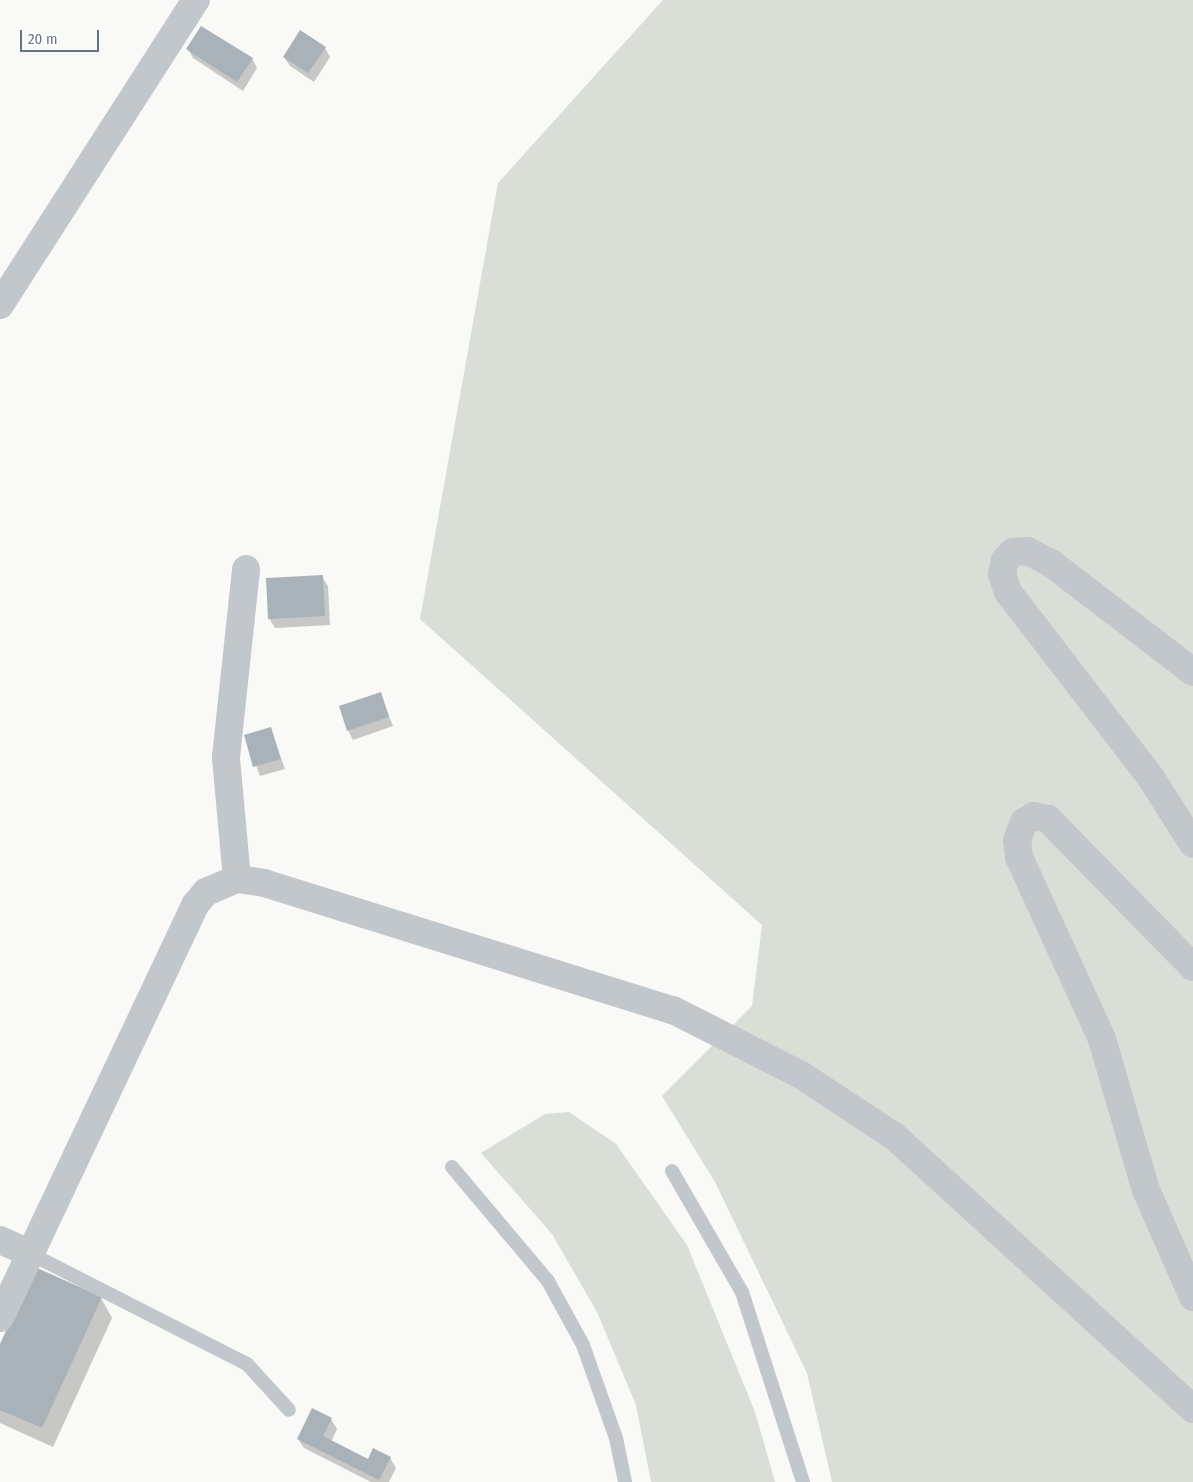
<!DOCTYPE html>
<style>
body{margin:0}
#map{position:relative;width:1193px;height:1482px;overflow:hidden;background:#f9f9f7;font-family:"Fira Sans Condensed",sans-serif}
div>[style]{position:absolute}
.green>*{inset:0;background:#d9ded6}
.shadow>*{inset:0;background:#0003}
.building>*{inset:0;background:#a9b2b8}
.service>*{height:14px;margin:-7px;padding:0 7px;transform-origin:7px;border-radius:7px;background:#c2c7cb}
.minor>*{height:28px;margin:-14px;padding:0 14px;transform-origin:14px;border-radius:14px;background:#c2c7cb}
span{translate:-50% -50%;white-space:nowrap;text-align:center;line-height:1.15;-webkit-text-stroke:5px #fff;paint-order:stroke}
.scale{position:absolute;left:20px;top:30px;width:79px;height:22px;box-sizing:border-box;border:2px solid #647482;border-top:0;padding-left:6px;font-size:15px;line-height:18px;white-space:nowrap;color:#647482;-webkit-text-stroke:4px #fff;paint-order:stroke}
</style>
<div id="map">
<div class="green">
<i style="clip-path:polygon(663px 0,1193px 0,1193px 1482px,832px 1482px,807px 1373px,715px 1182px,662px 1096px,752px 1006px,762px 925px,420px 619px,498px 183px)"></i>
<i style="clip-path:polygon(569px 1112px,616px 1144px,687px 1245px,755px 1412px,775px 1482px,651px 1482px,636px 1405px,597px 1312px,552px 1234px,481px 1153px,545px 1114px)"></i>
</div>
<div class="shadow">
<i style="clip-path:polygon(325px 48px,330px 57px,314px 82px,290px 66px,284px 57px)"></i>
<i style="clip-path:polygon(188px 49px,252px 58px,257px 68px,243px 91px,193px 58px)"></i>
<i style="clip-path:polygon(322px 577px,328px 586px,330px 625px,275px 628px,269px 618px)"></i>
<i style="clip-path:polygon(380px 693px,393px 726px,353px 740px,348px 730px)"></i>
<i style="clip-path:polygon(270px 728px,285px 769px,260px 776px,245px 736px)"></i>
<i style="clip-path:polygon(101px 1298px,112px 1318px,53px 1447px,0 1423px,0 1347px)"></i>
<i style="clip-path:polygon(331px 1419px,337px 1429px,331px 1442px,368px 1461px,390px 1458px,396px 1468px,389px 1482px,371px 1482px,304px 1448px,298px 1439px)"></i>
</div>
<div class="building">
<i style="clip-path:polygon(201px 26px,253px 58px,237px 82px,186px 49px)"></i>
<i style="clip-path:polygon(300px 30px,326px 47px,308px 73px,283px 57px)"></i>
<i style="clip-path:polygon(323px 575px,325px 616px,268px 619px,266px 578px)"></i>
<i style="clip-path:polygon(381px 692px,389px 717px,347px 731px,339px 706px)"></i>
<i style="clip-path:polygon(271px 727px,281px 759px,253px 767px,244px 735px)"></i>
<i style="clip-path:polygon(35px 1267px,102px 1297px,42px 1428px,0 1410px,0 1344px)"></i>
<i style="clip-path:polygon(312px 1408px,332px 1418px,323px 1436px,368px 1459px,373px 1448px,391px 1457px,379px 1480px,297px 1439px)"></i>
</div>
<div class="service">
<i style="left:452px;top:1167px;width:149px;rotate:49.9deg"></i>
<i style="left:548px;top:1281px;width:73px;rotate:61.3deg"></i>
<i style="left:583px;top:1345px;width:99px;rotate:70.5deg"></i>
<i style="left:616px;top:1438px;width:45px;rotate:78.4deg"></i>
<i style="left:672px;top:1171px;width:140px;rotate:60deg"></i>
<i style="left:742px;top:1292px;width:200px;rotate:72.2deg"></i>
<i style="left:29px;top:1253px;width:245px;rotate:27deg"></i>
<i style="left:247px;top:1364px;width:62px;rotate:47.6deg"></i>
</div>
<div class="minor">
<i style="left:0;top:305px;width:363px;rotate:-57.3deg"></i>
<i style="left:1193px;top:672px;width:179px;rotate:-142.5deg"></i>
<i style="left:1051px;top:563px;width:27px;rotate:-153deg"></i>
<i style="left:1027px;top:551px;width:14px;rotate:176deg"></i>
<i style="left:1013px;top:552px;width:11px;rotate:135deg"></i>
<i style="left:1005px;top:560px;width:14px;rotate:102deg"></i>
<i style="left:1002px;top:574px;width:19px;rotate:72deg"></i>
<i style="left:1008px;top:592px;width:235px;rotate:52.4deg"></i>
<i style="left:1151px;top:778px;width:78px;rotate:57.5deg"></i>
<i style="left:237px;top:879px;width:122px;rotate:-95.2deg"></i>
<i style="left:226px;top:757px;width:189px;rotate:-83.9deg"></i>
<i style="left:1193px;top:967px;width:207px;rotate:-134.4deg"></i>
<i style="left:1048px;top:819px;width:14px;rotate:-168deg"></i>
<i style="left:1034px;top:816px;width:12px;rotate:149deg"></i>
<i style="left:1024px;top:822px;width:19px;rotate:111deg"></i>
<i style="left:1017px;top:840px;width:17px;rotate:83deg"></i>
<i style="left:1019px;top:857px;width:200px;rotate:65.5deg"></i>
<i style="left:1102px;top:1039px;width:157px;rotate:73.8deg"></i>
<i style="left:1146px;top:1190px;width:117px;rotate:66.3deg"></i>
<i style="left:0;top:1240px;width:32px;rotate:24deg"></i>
<i style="left:0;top:1318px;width:457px;rotate:-64.7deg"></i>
<i style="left:195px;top:905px;width:17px;rotate:-50deg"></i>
<i style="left:206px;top:892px;width:34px;rotate:-23deg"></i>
<i style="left:237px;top:879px;width:27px;rotate:8deg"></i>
<i style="left:264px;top:883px;width:428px;rotate:17.3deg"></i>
<i style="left:673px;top:1010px;width:144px;rotate:26.9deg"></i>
<i style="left:801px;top:1075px;width:111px;rotate:33.3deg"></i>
<i style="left:894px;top:1136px;width:405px;rotate:42.4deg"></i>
</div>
<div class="scale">20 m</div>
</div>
